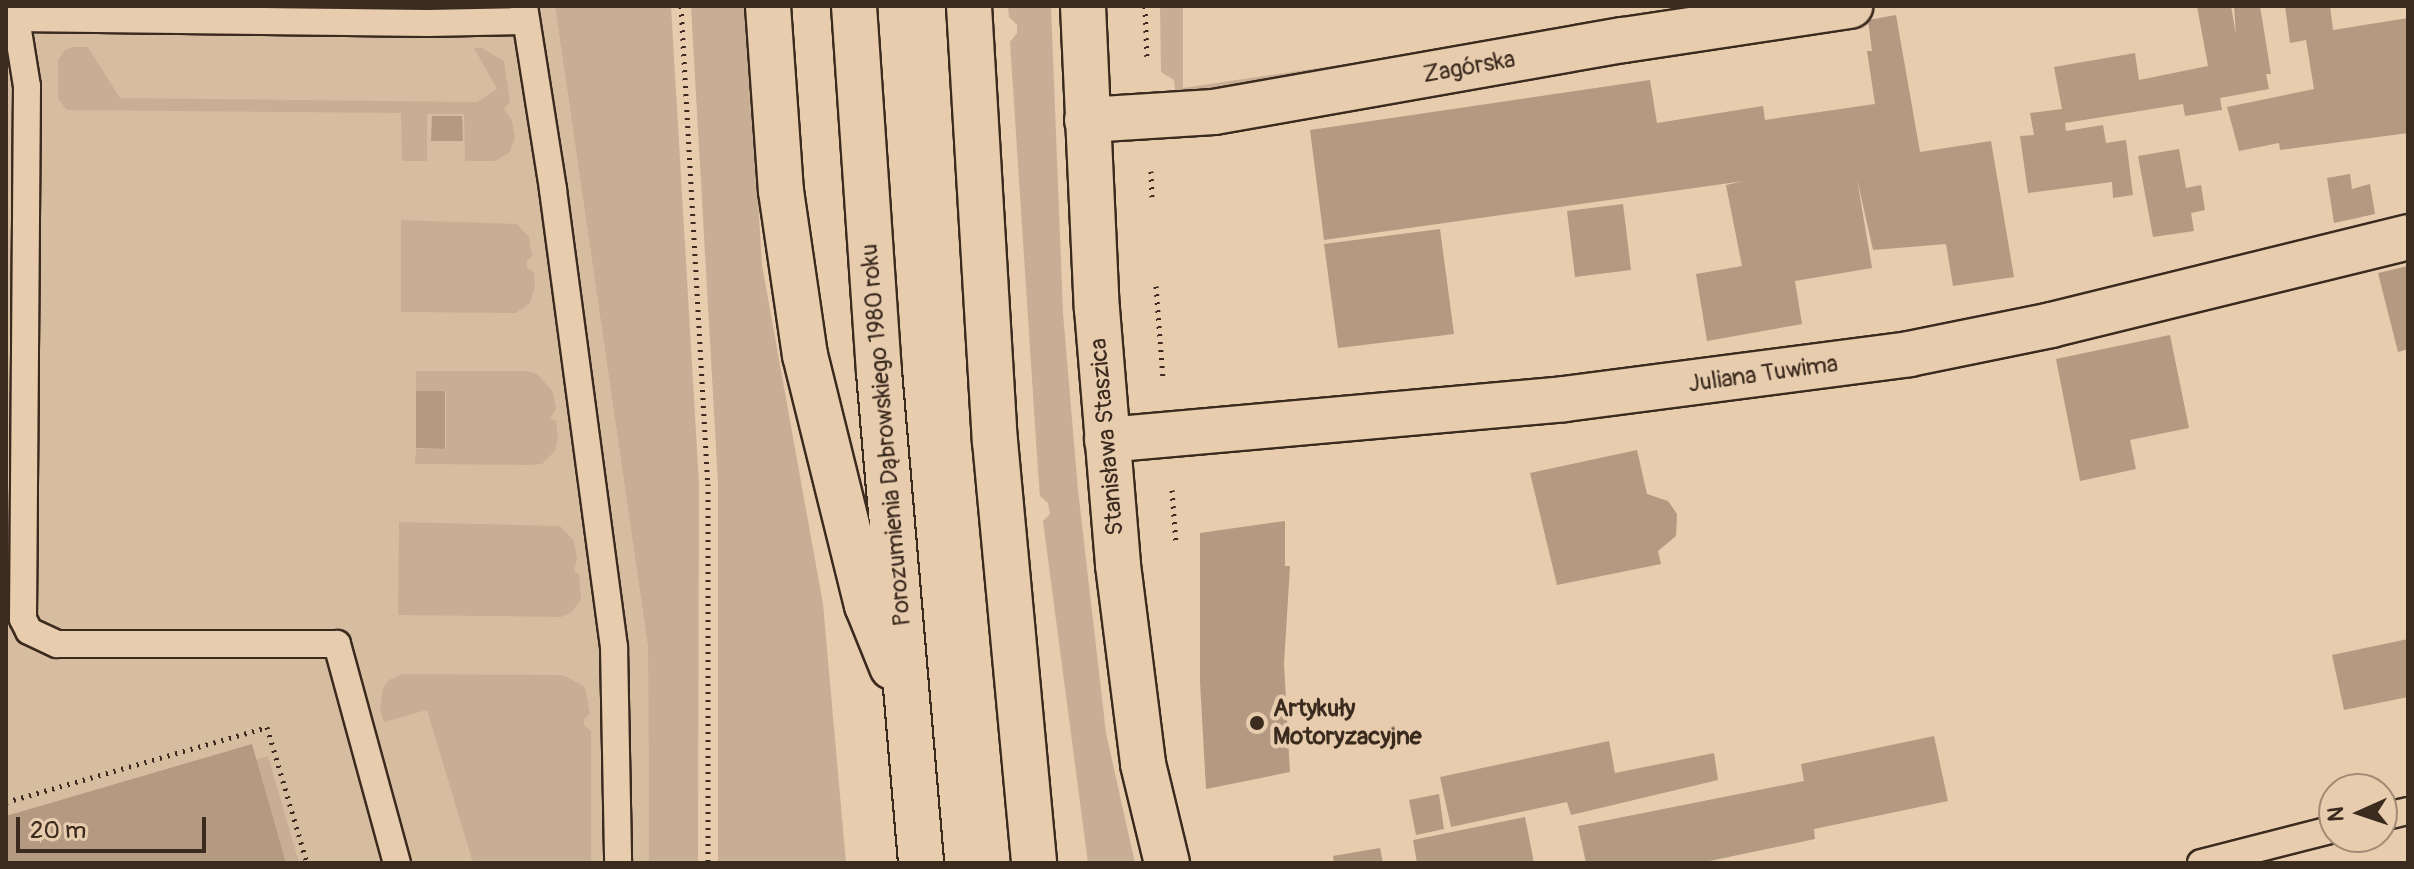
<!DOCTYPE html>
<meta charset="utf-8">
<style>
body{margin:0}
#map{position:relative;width:2414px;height:869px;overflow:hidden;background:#e7ccae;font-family:Pangolin,sans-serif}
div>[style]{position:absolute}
.built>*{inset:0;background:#d7bda0}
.green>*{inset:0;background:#c8ae94}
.building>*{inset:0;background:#b39a81}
.path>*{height:5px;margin-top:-2.5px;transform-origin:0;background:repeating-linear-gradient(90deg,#3b2a1e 0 2px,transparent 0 8px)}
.roads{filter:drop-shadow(2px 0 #3b2a1e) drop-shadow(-2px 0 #3b2a1e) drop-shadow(0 2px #3b2a1e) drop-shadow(0 -2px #3b2a1e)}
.lane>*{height:26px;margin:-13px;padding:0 13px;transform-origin:13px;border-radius:13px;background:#e7ccae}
.street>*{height:44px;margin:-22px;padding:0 22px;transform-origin:22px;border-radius:22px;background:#e7ccae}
.secondary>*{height:44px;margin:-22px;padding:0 22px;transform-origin:22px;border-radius:22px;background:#e7ccae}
.primary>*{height:44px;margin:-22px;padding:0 22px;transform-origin:22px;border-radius:22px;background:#e7ccae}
.dots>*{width:22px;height:22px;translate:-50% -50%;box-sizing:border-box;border:4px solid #e7ccae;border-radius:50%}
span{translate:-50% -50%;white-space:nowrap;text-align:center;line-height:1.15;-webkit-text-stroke:8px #e7ccae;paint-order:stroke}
.street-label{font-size:24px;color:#3b2a1e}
.poi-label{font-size:24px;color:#3b2a1e;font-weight:700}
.left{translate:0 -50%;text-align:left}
.frame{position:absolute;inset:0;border:8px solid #3b2a1e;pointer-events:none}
.north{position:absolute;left:2318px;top:773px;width:80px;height:80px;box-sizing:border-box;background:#e7ccae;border:2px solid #a28b74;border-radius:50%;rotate:267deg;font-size:22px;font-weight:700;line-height:32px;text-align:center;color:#3b2a1e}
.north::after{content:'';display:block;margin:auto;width:28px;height:36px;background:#3b2a1e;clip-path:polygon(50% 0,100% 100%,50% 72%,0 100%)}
.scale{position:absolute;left:16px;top:817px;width:190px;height:36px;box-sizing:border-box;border:4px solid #3b2a1e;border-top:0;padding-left:10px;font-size:24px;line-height:28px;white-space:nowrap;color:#3b2a1e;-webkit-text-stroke:6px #e7ccae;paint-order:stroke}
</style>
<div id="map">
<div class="built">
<i style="clip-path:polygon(6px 6px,555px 6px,648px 647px,649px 863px,6px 863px)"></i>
</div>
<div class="green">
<i style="clip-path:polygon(555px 6px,671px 6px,699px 484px,698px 863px,649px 863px,648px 647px)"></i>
<i style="clip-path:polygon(691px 6px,746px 6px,762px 265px,823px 604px,846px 863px,718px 863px,718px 483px)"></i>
<i style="clip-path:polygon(1008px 6px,1051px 6px,1063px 313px,1078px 490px,1106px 733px,1135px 863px,1088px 863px,1043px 521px,1050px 514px,1048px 503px,1040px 496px,1038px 471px,1010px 42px,1017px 33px,1017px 25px,1009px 17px)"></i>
<i style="clip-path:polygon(1160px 6px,1183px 6px,1183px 88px,1481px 44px,1176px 99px,1174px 80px,1161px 72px)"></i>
<i style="clip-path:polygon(72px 47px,88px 47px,120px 98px,477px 102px,497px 89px,474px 48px,482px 48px,504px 61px,510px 102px,504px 109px,512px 120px,515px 138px,509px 153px,495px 161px,465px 161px,464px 114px,427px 114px,427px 161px,402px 161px,401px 113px,67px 110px,58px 99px,58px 60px,65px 50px)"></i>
<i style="clip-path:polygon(401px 220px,517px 224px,529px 237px,532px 256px,527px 261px,527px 268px,534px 272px,535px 286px,530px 303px,516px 313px,401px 312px)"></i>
<i style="clip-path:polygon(416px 371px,528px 371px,538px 375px,553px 392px,556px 409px,550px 419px,556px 421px,558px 437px,555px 451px,542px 464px,531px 465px,415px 464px,416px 449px,446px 449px,446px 391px,416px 391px)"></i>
<i style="clip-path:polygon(399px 522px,560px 526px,574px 541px,577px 559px,574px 571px,579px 574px,581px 599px,572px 612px,561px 617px,398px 615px)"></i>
<i style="clip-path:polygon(402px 674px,563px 675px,585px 687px,590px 714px,584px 719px,584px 725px,591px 731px,591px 863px,473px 863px,427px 710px,384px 722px,380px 710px,383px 688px,389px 680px)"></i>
<i style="clip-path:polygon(268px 756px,299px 863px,286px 863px,256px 760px)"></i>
</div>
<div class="building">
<i style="clip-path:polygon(2197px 6px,2231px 6px,2236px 35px,2234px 6px,2260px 6px,2271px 74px,2266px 74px,2269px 89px,2220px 98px,2222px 110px,2185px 116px,2183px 104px,2065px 123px,2066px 131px,2103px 125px,2106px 143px,2126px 140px,2133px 195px,2113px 198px,2112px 182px,2028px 193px,2020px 136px,2034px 135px,2030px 113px,2062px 109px,2054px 67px,2135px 53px,2139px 80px,2208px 66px)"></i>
<i style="clip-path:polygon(2285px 6px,2330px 6px,2333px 30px,2408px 18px,2408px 133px,2280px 150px,2279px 143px,2239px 151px,2227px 107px,2314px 89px,2306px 40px,2290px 43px)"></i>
<i style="clip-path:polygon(1896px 15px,1920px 152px,1991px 141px,2014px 277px,1953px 286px,1946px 244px,1873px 250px,1857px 179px,1872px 268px,1795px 281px,1802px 324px,1707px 341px,1696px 274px,1742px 266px,1726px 185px,1744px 181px,1324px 240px,1310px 130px,1650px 80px,1657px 123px,1763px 106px,1765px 120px,1875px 104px,1867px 51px,1872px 51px,1868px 20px)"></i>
<i style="clip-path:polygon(432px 116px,462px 116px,463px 141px,431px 141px)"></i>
<i style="clip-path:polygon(2179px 149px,2186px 188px,2201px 185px,2205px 210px,2191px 213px,2194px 231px,2153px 237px,2138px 156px)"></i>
<i style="clip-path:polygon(2350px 174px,2352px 189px,2370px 184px,2375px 214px,2334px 223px,2327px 178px)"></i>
<i style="clip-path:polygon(1623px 204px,1631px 270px,1575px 277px,1567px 211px)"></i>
<i style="clip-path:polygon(1440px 229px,1454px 334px,1338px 348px,1324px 244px)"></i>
<i style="clip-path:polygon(2408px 266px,2408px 349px,2398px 352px,2378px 273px)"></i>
<i style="clip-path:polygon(2170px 335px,2189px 428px,2130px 440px,2136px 469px,2080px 481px,2056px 359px)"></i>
<i style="clip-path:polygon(416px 391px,445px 391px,445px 449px,416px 448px)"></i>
<i style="clip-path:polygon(1637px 450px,1647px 494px,1668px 501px,1677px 514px,1676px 536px,1658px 551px,1661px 564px,1557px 585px,1530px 473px)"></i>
<i style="clip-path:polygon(1285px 521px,1285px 566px,1290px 566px,1284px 664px,1290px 772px,1206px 789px,1200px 682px,1200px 533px)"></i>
<i style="clip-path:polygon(2408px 639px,2408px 697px,2344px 710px,2332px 655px)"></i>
<i style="clip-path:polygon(1934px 736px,1948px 801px,1814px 829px,1815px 839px,1700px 863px,1586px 863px,1578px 826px,1804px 781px,1801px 764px)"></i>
<i style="clip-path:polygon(1609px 741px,1615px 773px,1714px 753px,1718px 780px,1571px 815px,1567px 802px,1451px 827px,1440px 777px)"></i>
<i style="clip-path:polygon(252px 744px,286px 863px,6px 863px,6px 816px)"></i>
<i style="clip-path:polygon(1439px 794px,1444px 829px,1416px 835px,1409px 800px)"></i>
<i style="clip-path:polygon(1525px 817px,1534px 863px,1417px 863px,1413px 840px)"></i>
<i style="clip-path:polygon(1380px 848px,1383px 863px,1334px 863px,1333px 856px)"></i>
</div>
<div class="path">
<i style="left:681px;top:6px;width:479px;rotate:86.8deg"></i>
<i style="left:708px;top:484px;width:379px;rotate:90deg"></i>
<i style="left:1145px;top:6px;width:55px;rotate:87.9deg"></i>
<i style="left:1151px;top:171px;width:26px;rotate:88deg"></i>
<i style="left:1156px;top:286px;width:94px;rotate:85.7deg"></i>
<i style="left:1172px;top:490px;width:53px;rotate:85.7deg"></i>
<i style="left:6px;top:802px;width:272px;rotate:-16deg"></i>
<i style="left:267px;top:727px;width:142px;rotate:73.6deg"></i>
</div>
<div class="roads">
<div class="lane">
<i style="left:14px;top:6px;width:81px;rotate:80.8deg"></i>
<i style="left:27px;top:86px;width:533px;rotate:90.43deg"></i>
<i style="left:23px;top:619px;width:13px;rotate:63deg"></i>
<i style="left:29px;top:631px;width:31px;rotate:25deg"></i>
<i style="left:57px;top:644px;width:280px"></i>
<i style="left:337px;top:644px;width:227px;rotate:74.7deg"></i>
<i style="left:524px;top:6px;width:186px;rotate:81deg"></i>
<i style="left:553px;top:190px;width:461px;rotate:82.4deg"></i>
<i style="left:614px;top:647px;width:216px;rotate:88.9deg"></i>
<i style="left:14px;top:18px;width:414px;rotate:0.7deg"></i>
<i style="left:428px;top:23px;width:98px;rotate:-1.2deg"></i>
<i style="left:2382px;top:817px;width:27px;rotate:-13deg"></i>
<i style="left:2201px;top:863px;width:137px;rotate:-14.3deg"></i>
</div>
<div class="street">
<i style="left:1087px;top:120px;width:127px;rotate:-3.6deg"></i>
<i style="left:1214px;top:112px;width:416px;rotate:-10deg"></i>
<i style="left:1624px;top:40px;width:229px;rotate:-8.6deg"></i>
<i style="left:1107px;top:440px;width:459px;rotate:-5.1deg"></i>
<i style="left:1564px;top:399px;width:348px;rotate:-7.4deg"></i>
<i style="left:1909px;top:354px;width:145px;rotate:-11.5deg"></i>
<i style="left:2051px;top:325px;width:368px;rotate:-13.8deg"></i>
</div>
<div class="secondary">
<i style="left:1083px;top:6px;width:303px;rotate:87.4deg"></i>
<i style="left:1097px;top:309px;width:257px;rotate:85.3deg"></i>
<i style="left:1118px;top:565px;width:201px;rotate:82.8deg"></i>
<i style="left:1143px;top:764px;width:102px;rotate:76.4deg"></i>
</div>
<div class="primary">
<i style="left:768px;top:6px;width:185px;rotate:86deg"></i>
<i style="left:781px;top:191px;width:166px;rotate:81.7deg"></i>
<i style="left:805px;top:355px;width:258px;rotate:76.1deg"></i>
<i style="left:867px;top:605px;width:67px;rotate:68deg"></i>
<i style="left:854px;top:6px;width:367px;rotate:86.1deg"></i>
<i style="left:879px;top:372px;width:493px;rotate:85.1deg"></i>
<i style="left:969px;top:6px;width:436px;rotate:86.6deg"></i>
<i style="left:995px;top:441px;width:424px;rotate:84.7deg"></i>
</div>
</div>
<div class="dots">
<i style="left:1257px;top:723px;background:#3b2a1e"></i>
</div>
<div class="street-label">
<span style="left:1469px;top:67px;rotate:-10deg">Zagórska</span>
<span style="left:1763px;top:374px;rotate:-8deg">Juliana Tuwima</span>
<span style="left:886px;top:435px;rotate:-95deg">Porozumienia Dąbrowskiego 1980 roku</span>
<span style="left:1107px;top:437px;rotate:-95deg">Stanisława Staszica</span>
</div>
<div class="poi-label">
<span class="left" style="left:1273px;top:723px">Artykuły<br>Motoryzacyjne</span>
</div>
<div class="frame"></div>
<div class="north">N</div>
<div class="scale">20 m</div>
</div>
